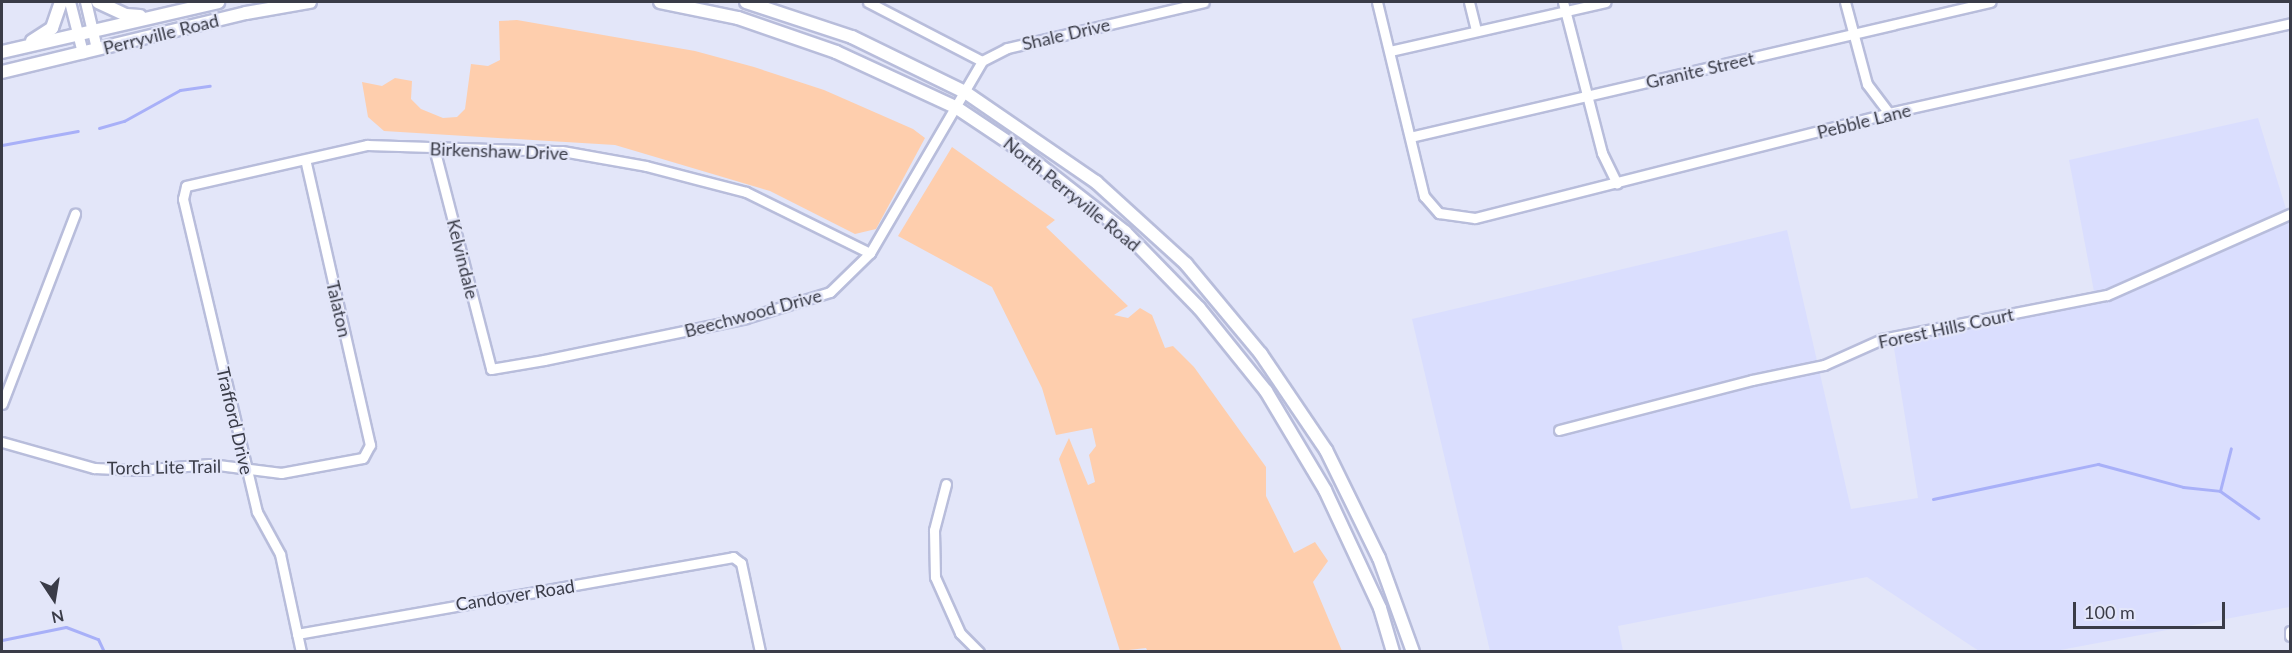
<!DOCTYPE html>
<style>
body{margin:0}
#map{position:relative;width:2292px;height:653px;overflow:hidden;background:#e3e6f9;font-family:Lato,sans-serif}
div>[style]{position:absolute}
.built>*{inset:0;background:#dadefe}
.green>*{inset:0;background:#fecead}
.stream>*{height:3px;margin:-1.5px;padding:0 1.5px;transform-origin:1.5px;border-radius:1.5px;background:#a8b0f8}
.roads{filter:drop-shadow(2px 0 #b8bddb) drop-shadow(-2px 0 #b8bddb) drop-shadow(0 2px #b8bddb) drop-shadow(0 -2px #b8bddb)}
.minor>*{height:9px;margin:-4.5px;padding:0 4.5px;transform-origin:4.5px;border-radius:4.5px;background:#fff}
.tertiary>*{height:10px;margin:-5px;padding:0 5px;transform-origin:5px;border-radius:5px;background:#fff}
.secondary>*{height:12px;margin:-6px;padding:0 6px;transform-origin:6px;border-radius:6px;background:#fff}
span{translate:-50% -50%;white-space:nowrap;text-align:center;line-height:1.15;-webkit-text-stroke:4.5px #e3e6f9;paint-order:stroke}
.street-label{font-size:18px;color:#3a3c48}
.frame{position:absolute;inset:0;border:3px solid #3a3c48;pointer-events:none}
.north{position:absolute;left:24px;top:569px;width:60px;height:60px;-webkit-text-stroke:4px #e3e6f9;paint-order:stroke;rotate:168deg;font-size:16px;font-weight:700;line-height:24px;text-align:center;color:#3a3c48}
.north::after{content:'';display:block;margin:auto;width:21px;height:27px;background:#3a3c48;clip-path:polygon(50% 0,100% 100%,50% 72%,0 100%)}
.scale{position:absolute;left:2073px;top:602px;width:152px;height:27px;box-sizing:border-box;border:3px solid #3a3c48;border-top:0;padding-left:8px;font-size:18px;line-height:21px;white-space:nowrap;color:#3a3c48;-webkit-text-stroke:4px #e3e6f9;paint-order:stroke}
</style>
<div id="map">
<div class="built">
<i style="clip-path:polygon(2258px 118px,2290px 222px,2290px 607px,2055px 651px,1979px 651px,1867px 577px,1618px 626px,1623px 651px,1490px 651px,1412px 319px,1787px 230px,1851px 509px,1918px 498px,1893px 342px,2096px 302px,2069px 160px)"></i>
</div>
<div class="green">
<i style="clip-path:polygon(517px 20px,695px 51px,754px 67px,824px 90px,913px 129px,925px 138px,876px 229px,855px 234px,770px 191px,615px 145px,384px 131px,368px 117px,362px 82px,382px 86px,395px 78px,412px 81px,411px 99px,421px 109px,443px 118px,457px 117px,465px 109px,471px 64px,488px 66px,500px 60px,499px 21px)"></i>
<i style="clip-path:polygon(952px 147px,1055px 220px,1046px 227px,1128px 306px,1114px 315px,1128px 318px,1140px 308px,1152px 315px,1165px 348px,1173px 346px,1194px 367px,1266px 467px,1266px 496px,1294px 553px,1315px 542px,1328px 561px,1313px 582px,1342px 651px,1148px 652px,1146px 648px,1120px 651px,1059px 459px,1069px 438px,1088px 485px,1095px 482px,1089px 455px,1096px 446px,1092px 428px,1056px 435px,1042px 388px,992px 287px,898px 236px)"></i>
</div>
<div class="stream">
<i style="left:99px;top:128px;width:26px;rotate:-16deg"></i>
<i style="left:124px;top:121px;width:64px;rotate:-29deg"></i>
<i style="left:180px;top:90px;width:30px;rotate:-8deg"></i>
<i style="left:2px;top:145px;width:77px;rotate:-10.4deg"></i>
<i style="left:2220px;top:491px;width:44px;rotate:-75.7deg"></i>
<i style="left:1933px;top:499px;width:169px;rotate:-12deg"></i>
<i style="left:2098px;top:464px;width:88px;rotate:15.1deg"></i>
<i style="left:2183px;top:487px;width:37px;rotate:6deg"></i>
<i style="left:2220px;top:491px;width:47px;rotate:35.4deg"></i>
<i style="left:2px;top:640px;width:65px;rotate:-11.5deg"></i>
<i style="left:66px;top:627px;width:34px;rotate:21deg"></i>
<i style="left:98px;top:639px;width:14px;rotate:65deg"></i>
</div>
<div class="roads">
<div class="minor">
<i style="left:868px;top:2px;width:128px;rotate:27.4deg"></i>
<i style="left:1377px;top:2px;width:200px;rotate:76.4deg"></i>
<i style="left:1424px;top:196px;width:23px;rotate:49deg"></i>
<i style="left:1439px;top:213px;width:36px;rotate:8deg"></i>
<i style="left:1475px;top:218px;width:427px;rotate:-14.2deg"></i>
<i style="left:1889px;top:113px;width:411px;rotate:-12.6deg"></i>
<i style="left:1469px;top:2px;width:30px;rotate:76deg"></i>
<i style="left:1563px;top:2px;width:156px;rotate:75.5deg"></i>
<i style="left:1602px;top:153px;width:34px;rotate:64deg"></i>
<i style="left:1845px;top:2px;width:85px;rotate:75deg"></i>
<i style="left:1867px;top:84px;width:36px;rotate:53deg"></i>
<i style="left:1390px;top:51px;width:221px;rotate:-12.8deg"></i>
<i style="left:1410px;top:137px;width:596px;rotate:-13.1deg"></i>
<i style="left:434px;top:148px;width:228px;rotate:75.5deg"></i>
<i style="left:491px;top:369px;width:54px;rotate:-9.6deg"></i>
<i style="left:544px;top:360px;width:206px;rotate:-11.7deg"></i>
<i style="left:746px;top:318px;width:88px;rotate:-17.2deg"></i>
<i style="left:830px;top:292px;width:56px;rotate:-44.3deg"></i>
<i style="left:870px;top:253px;width:222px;rotate:-59.7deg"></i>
<i style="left:982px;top:61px;width:28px;rotate:-27deg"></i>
<i style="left:1007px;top:48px;width:202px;rotate:-13.1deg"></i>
<i style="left:2px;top:404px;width:204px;rotate:-69deg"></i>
<i style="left:1559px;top:430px;width:199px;rotate:-14.5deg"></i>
<i style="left:1752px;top:380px;width:74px;rotate:-11.8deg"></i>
<i style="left:1824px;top:365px;width:64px;rotate:-24.1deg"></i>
<i style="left:1882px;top:339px;width:229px;rotate:-11.1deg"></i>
<i style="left:2107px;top:295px;width:200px;rotate:-23.9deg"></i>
<i style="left:2px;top:442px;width:96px;rotate:15.8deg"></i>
<i style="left:94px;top:468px;width:46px;rotate:2.5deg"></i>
<i style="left:140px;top:470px;width:70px;rotate:-4.9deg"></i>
<i style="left:210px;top:464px;width:72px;rotate:7.2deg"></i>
<i style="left:281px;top:473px;width:83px;rotate:-10.4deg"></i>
<i style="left:363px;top:458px;width:15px;rotate:-62deg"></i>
<i style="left:370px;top:445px;width:292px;rotate:-102.8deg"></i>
<i style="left:946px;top:484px;width:48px;rotate:104.6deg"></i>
<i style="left:934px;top:530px;width:47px;rotate:88.8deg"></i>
<i style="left:935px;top:577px;width:61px;rotate:65.9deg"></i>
<i style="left:960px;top:633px;width:27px;rotate:45deg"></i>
<i style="left:2290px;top:631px;width:5px;rotate:90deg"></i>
<i style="left:297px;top:634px;width:443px;rotate:-10deg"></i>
<i style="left:733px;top:557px;width:10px;rotate:37deg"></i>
<i style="left:741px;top:563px;width:91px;rotate:77.9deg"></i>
<i style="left:301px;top:652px;width:100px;rotate:-102.1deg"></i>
<i style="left:280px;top:554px;width:48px;rotate:-118.7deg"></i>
<i style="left:257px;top:512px;width:322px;rotate:-103.3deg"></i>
<i style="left:183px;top:199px;width:13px;rotate:-77deg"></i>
<i style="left:186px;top:186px;width:186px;rotate:-12.8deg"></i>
<i style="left:367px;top:145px;width:195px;rotate:1.8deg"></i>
<i style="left:562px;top:151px;width:85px;rotate:10.1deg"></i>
<i style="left:646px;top:166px;width:103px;rotate:14.6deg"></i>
<i style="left:746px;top:192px;width:138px;rotate:26.2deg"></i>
</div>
<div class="tertiary">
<i style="left:70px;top:2px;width:53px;rotate:75.7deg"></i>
<i style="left:86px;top:2px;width:48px;rotate:76.8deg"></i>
</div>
<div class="secondary">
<i style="left:98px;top:2px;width:31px;rotate:25deg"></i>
<i style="left:126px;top:15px;width:14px;rotate:4deg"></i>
<i style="left:660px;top:2px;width:80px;rotate:11.6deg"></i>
<i style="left:738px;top:18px;width:104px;rotate:19.1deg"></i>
<i style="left:836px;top:52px;width:133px;rotate:24.8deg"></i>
<i style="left:957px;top:108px;width:76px;rotate:33.7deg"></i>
<i style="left:1020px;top:150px;width:133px;rotate:38deg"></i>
<i style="left:1125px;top:232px;width:106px;rotate:45.8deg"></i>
<i style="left:1199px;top:308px;width:107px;rotate:51.1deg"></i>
<i style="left:1266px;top:391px;width:115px;rotate:59.2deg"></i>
<i style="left:1325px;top:490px;width:130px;rotate:65deg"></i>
<i style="left:1380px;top:608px;width:46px;rotate:73.5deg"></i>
<i style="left:746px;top:2px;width:112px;rotate:18.3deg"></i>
<i style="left:852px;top:37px;width:126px;rotate:26deg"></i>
<i style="left:965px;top:92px;width:159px;rotate:34.5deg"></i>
<i style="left:1096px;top:182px;width:122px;rotate:42.3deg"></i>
<i style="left:1186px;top:264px;width:117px;rotate:50.2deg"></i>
<i style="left:1261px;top:354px;width:116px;rotate:55.9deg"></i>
<i style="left:1326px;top:450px;width:120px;rotate:63.9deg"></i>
<i style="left:1379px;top:558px;width:100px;rotate:70.1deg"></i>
<i style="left:32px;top:41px;width:24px;rotate:-33deg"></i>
<i style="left:52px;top:28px;width:28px;rotate:-71deg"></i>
<i style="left:2px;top:52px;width:222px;rotate:-13deg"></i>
<i style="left:2px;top:72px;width:251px;rotate:-13.6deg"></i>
<i style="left:246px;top:13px;width:65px;rotate:-9.8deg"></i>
</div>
</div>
<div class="street-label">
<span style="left:161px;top:34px;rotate:-14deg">Perryville Road</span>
<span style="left:1066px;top:34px;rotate:-13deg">Shale Drive</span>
<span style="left:1700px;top:70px;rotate:-13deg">Granite Street</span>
<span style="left:1864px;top:121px;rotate:-14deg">Pebble Lane</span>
<span style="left:499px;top:151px;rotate:2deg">Birkenshaw Drive</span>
<span style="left:1072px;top:194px;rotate:39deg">North Perryville Road</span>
<span style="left:463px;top:259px;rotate:76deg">Kelvindale</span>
<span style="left:339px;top:309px;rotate:77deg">Talaton</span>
<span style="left:753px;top:313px;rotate:-15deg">Beechwood Drive</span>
<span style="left:1946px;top:328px;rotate:-12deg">Forest Hills Court</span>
<span style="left:235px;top:421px;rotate:77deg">Trafford Drive</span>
<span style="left:164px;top:467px;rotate:-1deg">Torch Lite Trail</span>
<span style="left:515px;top:595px;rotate:-9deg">Candover Road</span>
</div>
<div class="frame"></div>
<div class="north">N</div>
<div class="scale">100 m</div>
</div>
